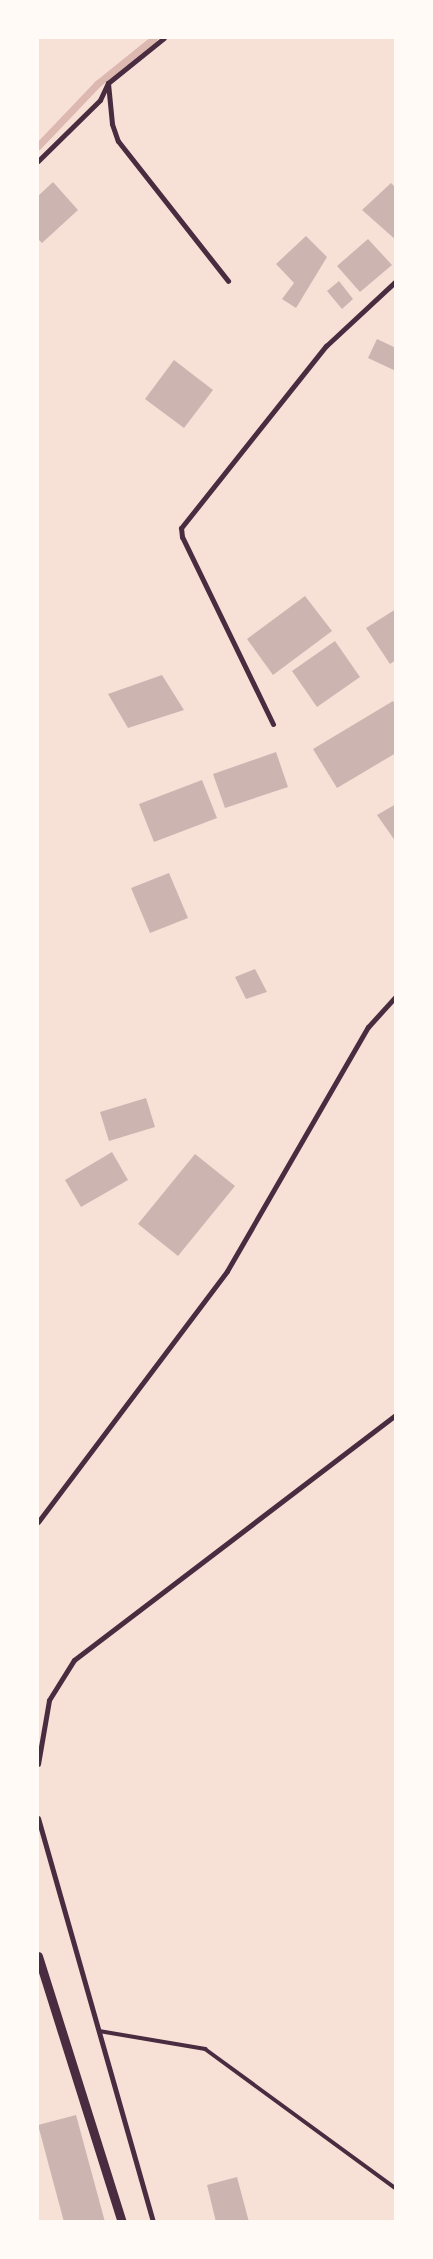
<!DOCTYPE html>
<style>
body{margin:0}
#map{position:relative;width:433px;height:2259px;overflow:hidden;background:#f7e1d7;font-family:"Sofia Sans Condensed",sans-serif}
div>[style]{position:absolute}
.stream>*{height:7px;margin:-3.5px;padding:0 3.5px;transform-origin:3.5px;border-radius:3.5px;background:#dcb8b0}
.building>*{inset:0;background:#ccb4b1}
.service>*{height:4px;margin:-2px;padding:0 2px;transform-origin:2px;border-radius:2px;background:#4a2c40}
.minor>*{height:5px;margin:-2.5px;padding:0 2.5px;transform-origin:2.5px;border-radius:2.5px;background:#4a2c40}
.tertiary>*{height:9px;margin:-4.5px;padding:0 4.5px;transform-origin:4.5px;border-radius:4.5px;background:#4a2c40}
span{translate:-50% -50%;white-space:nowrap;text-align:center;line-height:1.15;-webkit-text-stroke:4.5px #fffaf5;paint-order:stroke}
.frame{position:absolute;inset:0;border:39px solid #fffaf5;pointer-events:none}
</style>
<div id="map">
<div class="stream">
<i style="left:38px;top:146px;width:86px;rotate:-46.4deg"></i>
<i style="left:97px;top:84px;width:73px;rotate:-38.9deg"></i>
</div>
<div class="building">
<i style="clip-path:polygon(53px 182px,78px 210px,42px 243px,38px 239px,38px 196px)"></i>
<i style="clip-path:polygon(391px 183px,396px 188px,396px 240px,362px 210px)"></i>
<i style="clip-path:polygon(306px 236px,327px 257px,296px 308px,282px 299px,294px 283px,276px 264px)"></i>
<i style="clip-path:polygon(368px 239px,392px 265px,360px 292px,337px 266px)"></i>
<i style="clip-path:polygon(339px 281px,353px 299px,342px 309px,327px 291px)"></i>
<i style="clip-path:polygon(377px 339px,396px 348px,396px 371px,368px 358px)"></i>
<i style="clip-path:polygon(174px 360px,213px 390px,184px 428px,145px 399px)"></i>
<i style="clip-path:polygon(305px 596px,332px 631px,273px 675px,247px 639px)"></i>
<i style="clip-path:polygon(396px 609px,396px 660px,390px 664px,366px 628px)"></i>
<i style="clip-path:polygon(335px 641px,360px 677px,317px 707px,292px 671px)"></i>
<i style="clip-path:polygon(162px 675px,184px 710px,128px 728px,108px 694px)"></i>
<i style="clip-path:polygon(393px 701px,396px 706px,396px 753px,337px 788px,313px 749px)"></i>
<i style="clip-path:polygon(276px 752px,288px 787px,225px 808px,213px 774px)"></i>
<i style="clip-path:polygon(202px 780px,217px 818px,154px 842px,139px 804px)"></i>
<i style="clip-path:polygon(396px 804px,396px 842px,377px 815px)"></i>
<i style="clip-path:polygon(169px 873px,188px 918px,150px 933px,131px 888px)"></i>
<i style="clip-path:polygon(255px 969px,267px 992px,246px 999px,235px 977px)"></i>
<i style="clip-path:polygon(146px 1098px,155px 1127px,109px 1141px,100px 1112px)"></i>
<i style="clip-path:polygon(112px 1152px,128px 1180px,81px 1207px,65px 1180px)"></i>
<i style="clip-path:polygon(195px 1154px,235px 1186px,178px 1256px,138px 1224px)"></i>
<i style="clip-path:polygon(76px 2115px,105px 2222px,64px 2222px,38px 2125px)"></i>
<i style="clip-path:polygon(237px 2177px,249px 2222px,216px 2222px,207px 2185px)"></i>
</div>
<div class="service">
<i style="left:99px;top:2031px;width:108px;rotate:9.6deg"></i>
<i style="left:205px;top:2049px;width:237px;rotate:36.2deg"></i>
</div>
<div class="minor">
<i style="left:108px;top:83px;width:41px;rotate:84.4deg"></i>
<i style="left:112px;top:124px;width:18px;rotate:71deg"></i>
<i style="left:118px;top:141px;width:178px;rotate:51.8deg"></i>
<i style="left:38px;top:161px;width:87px;rotate:-44.5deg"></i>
<i style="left:100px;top:100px;width:19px;rotate:-65deg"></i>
<i style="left:108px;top:83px;width:72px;rotate:-38.8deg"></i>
<i style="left:273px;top:724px;width:208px;rotate:-115.9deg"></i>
<i style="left:182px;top:537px;width:9px;rotate:-96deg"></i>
<i style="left:181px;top:528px;width:233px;rotate:-51.5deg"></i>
<i style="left:326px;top:346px;width:96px;rotate:-42.9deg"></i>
<i style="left:38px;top:1522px;width:314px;rotate:-53deg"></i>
<i style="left:227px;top:1271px;width:282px;rotate:-60deg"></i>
<i style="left:368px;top:1027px;width:42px;rotate:-47.9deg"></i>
<i style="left:38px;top:1764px;width:65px;rotate:-80.2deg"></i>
<i style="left:49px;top:1700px;width:47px;rotate:-58deg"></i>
<i style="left:74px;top:1660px;width:405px;rotate:-37.3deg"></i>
<i style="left:38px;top:1818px;width:420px;rotate:74.1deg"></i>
</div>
<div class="tertiary">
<i style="left:38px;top:1956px;width:279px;rotate:72.5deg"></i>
</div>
<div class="frame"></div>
</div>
